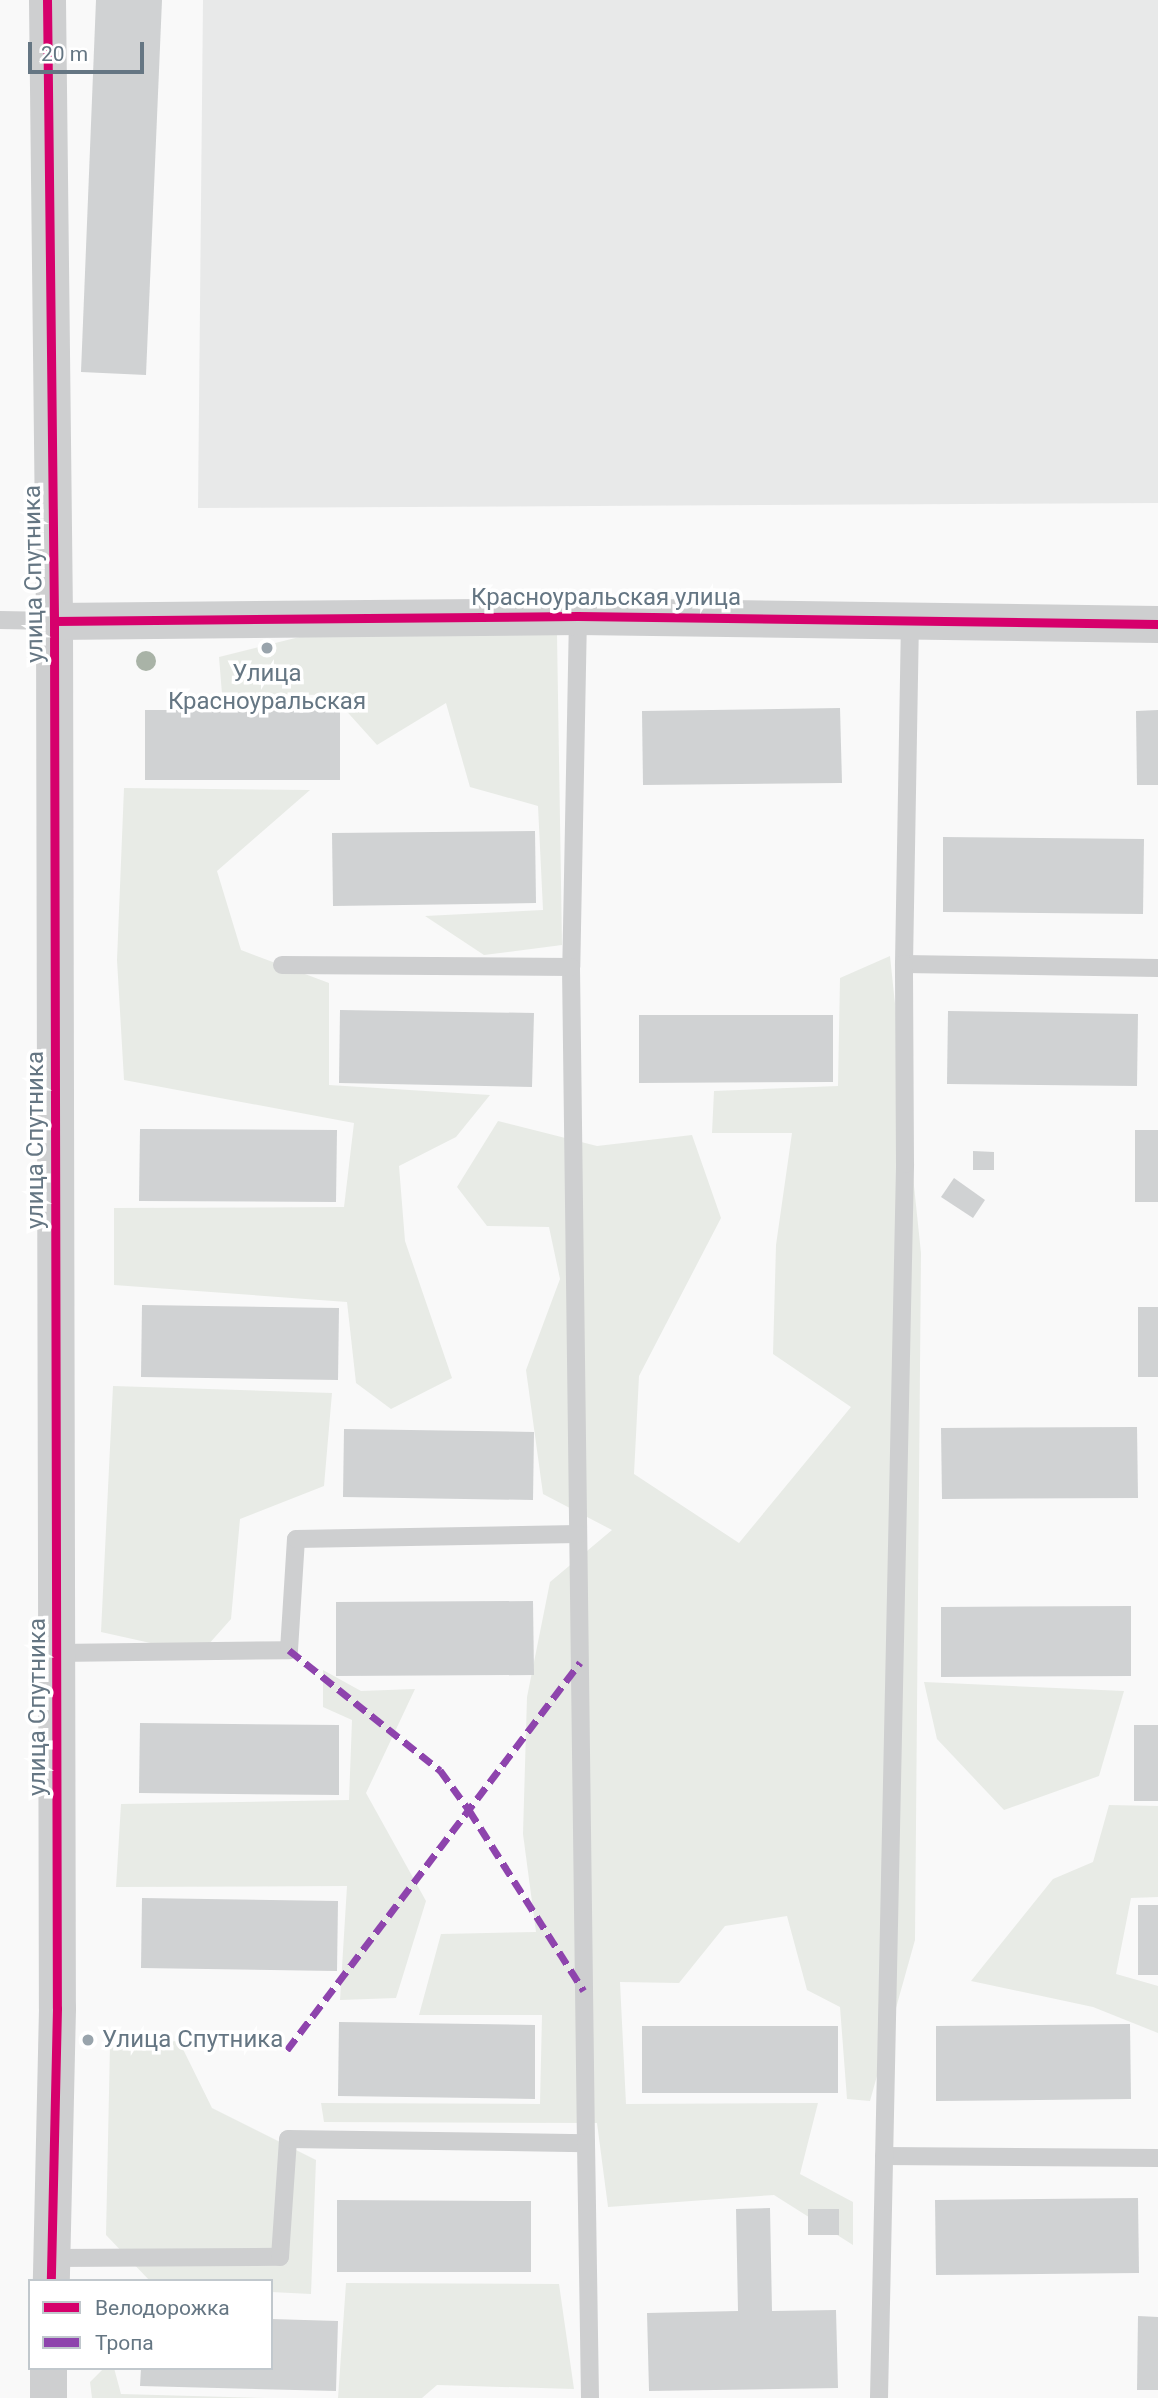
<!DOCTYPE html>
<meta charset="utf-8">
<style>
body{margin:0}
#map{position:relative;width:1158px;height:2398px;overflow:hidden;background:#f9f9f9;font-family:Roboto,sans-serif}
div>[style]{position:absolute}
.built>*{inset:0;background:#e8e9e9}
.green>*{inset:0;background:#e8ebe6}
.building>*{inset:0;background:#d0d2d3}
.service>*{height:18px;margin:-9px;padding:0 9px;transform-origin:9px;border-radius:9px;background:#cecfd0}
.minor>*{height:37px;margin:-18.5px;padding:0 18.5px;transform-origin:18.5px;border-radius:18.5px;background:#cecfd0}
.quiet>*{height:7px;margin-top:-3.5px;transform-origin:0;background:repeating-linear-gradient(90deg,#8e44ad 0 14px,transparent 0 21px)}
.cycleway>*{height:9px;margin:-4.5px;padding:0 4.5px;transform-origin:4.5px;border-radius:4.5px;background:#d6006c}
.trees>*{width:20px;height:20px;margin:-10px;border-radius:50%;background:#a9b3a7}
.dots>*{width:19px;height:19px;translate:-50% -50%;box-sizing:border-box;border:4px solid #fff;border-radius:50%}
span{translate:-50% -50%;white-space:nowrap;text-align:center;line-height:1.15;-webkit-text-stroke:7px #fff;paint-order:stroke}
.street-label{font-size:24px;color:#657683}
.poi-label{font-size:24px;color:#657683}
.left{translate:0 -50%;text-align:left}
.legend{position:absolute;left:28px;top:2279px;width:245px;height:91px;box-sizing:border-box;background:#fff;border:2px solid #c1c8cd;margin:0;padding:9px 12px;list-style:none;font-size:21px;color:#657683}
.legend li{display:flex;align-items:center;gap:14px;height:35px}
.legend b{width:35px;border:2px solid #c1c8cd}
.scale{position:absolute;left:28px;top:42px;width:116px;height:32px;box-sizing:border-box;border:4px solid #657683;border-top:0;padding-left:9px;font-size:21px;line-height:24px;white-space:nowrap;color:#657683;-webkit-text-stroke:5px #fff;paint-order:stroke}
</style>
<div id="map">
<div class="built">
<i style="clip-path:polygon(203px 0,1158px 0,1158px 503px,198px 508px)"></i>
</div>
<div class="green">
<i style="clip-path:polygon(352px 624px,557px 634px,562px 945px,484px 955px,425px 916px,543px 910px,538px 806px,470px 787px,446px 703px,377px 745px,332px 695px,222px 694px,219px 657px)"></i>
<i style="clip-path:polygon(124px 788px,310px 790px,217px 871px,241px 950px,329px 983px,329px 1085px,490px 1095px,456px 1137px,399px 1166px,405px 1241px,452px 1378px,391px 1409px,356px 1383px,347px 1302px,114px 1285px,114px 1208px,344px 1207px,354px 1123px,124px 1080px,117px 960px)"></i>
<i style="clip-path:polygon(890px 956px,921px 1253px,915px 1940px,870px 2101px,847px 2099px,840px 2007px,807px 1990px,787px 1916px,725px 1926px,679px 1983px,620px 1982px,626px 2104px,818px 2103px,800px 2174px,853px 2202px,853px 2245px,774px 2195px,608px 2207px,597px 2123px,324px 2122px,321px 2103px,540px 2104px,542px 2015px,419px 2015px,441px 1934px,536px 1932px,523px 1834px,527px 1697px,550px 1582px,612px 1530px,543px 1494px,526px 1370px,560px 1279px,549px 1227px,487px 1226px,457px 1187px,498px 1121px,597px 1146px,692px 1135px,721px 1218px,639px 1376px,634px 1474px,739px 1543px,851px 1407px,773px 1354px,776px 1245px,792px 1133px,712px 1133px,714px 1091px,838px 1086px,840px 978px)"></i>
<i style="clip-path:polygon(113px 1386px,332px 1393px,324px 1486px,240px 1519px,231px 1619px,200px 1654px,101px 1632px)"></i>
<i style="clip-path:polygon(323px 1670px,361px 1691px,415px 1689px,366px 1793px,426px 1901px,396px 1998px,340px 2000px,347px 1886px,116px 1887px,121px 1804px,349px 1800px,352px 1720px,323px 1707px)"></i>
<i style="clip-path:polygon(924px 1682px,1124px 1691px,1099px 1776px,1004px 1810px,937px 1739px)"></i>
<i style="clip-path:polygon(1109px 1805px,1158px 1806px,1158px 1897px,1131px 1898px,1116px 1974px,1158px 1986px,1158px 2033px,1093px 2007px,971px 1981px,1053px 1879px,1093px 1862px)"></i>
<i style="clip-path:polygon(179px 2041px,212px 2108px,316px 2160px,311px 2294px,271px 2292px,271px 2281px,150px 2281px,106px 2235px,110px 2044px)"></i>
<i style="clip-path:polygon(346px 2283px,559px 2284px,574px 2389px,437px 2385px,422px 2398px,338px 2398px)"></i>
<i style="clip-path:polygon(104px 2368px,114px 2368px,121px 2394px,266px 2398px,92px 2398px,90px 2382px)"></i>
</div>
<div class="building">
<i style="clip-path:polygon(96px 0,162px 0,146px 375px,81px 372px)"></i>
<i style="clip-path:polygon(840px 708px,842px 783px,643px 785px,642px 711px)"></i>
<i style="clip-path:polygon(145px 710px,340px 710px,340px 780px,145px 780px)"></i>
<i style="clip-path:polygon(1158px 710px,1158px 785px,1137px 785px,1136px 711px)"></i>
<i style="clip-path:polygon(535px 831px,536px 903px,333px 906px,332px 833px)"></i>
<i style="clip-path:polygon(943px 837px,1144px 839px,1143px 914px,943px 912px)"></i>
<i style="clip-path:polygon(340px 1010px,534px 1013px,532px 1087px,339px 1083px)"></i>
<i style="clip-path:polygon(948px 1011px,1138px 1014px,1137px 1086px,947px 1084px)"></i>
<i style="clip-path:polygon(639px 1015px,833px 1015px,833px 1082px,639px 1083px)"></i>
<i style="clip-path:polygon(140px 1129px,337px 1130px,336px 1202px,139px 1201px)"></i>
<i style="clip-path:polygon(1135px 1130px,1158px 1130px,1158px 1202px,1135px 1202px)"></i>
<i style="clip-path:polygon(973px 1151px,994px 1152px,994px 1170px,973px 1170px)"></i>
<i style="clip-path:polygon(954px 1178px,985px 1200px,973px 1218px,941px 1197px)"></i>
<i style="clip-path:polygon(142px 1305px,339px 1308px,338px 1380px,141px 1377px)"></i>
<i style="clip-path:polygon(1138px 1307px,1158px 1307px,1158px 1377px,1138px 1377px)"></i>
<i style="clip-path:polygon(1137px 1427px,1138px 1498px,942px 1499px,941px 1428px)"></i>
<i style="clip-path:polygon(344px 1429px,534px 1432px,533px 1500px,343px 1497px)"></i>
<i style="clip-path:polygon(533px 1601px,534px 1675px,336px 1676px,336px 1602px)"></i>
<i style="clip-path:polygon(1131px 1606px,1131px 1676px,941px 1677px,941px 1607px)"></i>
<i style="clip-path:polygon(140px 1723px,339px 1725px,339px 1795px,139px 1793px)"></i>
<i style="clip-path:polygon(1134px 1725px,1158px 1725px,1158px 1801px,1134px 1801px)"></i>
<i style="clip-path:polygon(142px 1898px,338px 1901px,337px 1971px,141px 1968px)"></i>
<i style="clip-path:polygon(1138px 1905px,1158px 1905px,1158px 1975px,1138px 1975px)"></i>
<i style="clip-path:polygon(339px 2022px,535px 2025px,535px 2099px,338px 2096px)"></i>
<i style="clip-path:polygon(1130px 2024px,1131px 2099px,936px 2101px,936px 2026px)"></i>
<i style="clip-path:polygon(642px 2026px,838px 2026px,838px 2093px,642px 2093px)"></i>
<i style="clip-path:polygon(1138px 2198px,1139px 2273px,936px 2275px,935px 2200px)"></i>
<i style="clip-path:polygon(337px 2200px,531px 2201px,531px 2272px,337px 2272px)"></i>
<i style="clip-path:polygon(770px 2208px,772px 2311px,836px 2310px,838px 2388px,649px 2391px,647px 2313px,738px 2311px,736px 2209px)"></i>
<i style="clip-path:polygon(808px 2209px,839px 2209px,839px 2235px,808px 2235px)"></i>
<i style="clip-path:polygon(1138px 2316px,1158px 2317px,1158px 2390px,1137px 2390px)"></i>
<i style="clip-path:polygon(271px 2319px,338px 2321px,336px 2391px,140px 2386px,141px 2368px,271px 2368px)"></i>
</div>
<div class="service">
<i style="left:578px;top:616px;width:351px;rotate:91.1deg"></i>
<i style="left:571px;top:967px;width:1176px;rotate:89.27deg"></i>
<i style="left:0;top:620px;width:54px;rotate:1.1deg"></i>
<i style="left:910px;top:620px;width:344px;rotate:91deg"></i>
<i style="left:904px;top:964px;width:254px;rotate:0.9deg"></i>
<i style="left:282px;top:965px;width:289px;rotate:0.4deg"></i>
<i style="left:57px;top:1653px;width:232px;rotate:-0.7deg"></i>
<i style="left:289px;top:1650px;width:111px;rotate:-86.4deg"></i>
<i style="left:296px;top:1539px;width:282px;rotate:-1deg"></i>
<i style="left:884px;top:2156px;width:274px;rotate:0.4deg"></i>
<i style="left:51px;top:2258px;width:229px;rotate:-0.3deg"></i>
<i style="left:280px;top:2257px;width:118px;rotate:-86.1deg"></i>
<i style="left:288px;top:2139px;width:298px;rotate:0.8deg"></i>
<i style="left:586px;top:2143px;width:255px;rotate:89.1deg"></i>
<i style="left:879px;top:2398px;width:1234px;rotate:-88.79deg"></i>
<i style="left:905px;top:1164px;width:200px;rotate:-90.3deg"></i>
</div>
<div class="minor">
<i style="left:47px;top:0;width:621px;rotate:89.35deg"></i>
<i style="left:54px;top:621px;width:1387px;rotate:89.88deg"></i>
<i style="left:57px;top:2008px;width:273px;rotate:91.3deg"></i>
<i style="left:54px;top:621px;width:524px;rotate:-0.55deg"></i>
<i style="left:578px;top:616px;width:580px;rotate:0.79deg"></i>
<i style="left:48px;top:2398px;width:30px;rotate:-90deg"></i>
</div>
<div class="quiet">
<i style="left:289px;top:1650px;width:193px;rotate:38.5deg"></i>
<i style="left:440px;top:1770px;width:49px;rotate:54.1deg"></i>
<i style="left:469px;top:1810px;width:214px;rotate:57.6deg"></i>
<i style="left:287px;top:2050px;width:486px;rotate:-52.9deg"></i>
</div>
<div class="cycleway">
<i style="left:47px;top:0;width:621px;rotate:89.35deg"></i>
<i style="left:54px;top:621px;width:1387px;rotate:89.88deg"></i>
<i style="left:57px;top:2008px;width:273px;rotate:91.3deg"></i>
<i style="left:54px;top:621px;width:524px;rotate:-0.55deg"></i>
<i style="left:578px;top:616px;width:580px;rotate:0.79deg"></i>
</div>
<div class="trees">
<i style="left:146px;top:661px"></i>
</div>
<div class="dots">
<i style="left:267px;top:648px;background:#99a4ac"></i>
<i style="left:88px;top:2040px;background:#99a4ac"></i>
</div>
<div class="street-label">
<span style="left:34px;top:574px;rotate:-91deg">улица Спутника</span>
<span style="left:606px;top:598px">Красноуральская улица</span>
<span style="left:36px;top:1140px;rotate:-90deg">улица Спутника</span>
<span style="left:38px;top:1707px;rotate:-90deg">улица Спутника</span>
</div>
<div class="poi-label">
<span style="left:267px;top:688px">Улица<br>Красноуральская</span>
<span class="left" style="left:102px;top:2040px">Улица Спутника</span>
</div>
<ul class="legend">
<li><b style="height:9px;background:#d6006c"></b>Велодорожка</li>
<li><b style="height:9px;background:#8e44ad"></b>Тропа</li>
</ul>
<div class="scale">20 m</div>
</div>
